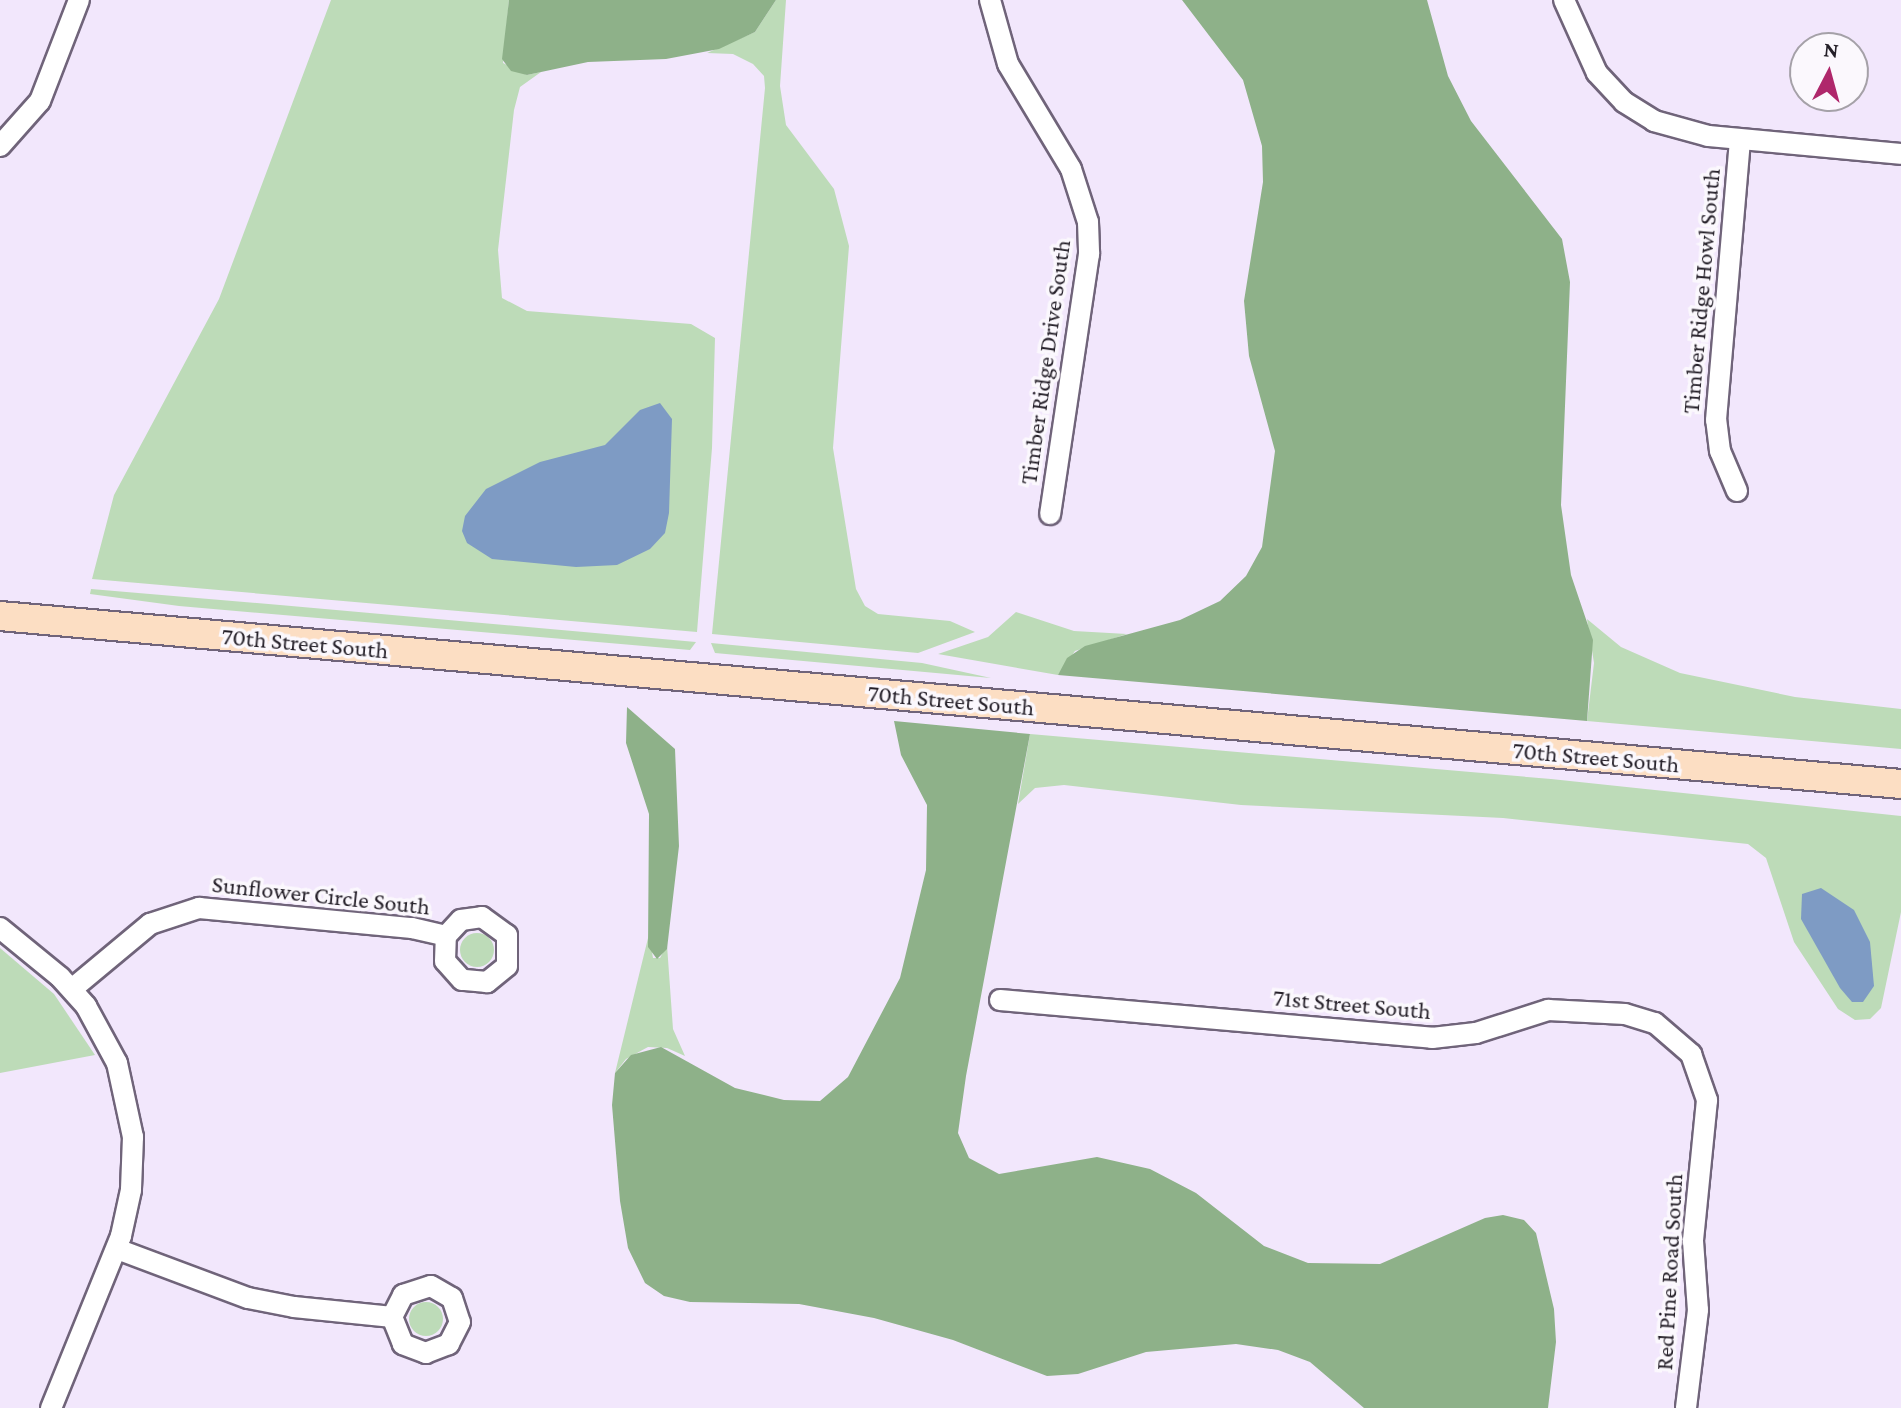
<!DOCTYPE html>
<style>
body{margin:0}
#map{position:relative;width:1901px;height:1408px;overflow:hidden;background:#f2e7fc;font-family:"Crimson Pro",serif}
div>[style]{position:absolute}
.green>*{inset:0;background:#bddbb8}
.round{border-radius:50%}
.forest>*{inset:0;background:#8eb189}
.water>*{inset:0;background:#7e9bc4}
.roads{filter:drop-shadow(2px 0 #70647a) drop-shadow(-2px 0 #70647a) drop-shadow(0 2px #70647a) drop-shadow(0 -2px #70647a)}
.street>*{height:20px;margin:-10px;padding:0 10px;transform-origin:10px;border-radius:10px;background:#fff}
.secondary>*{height:28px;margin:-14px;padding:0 14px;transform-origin:14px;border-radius:14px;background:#fcdec3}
span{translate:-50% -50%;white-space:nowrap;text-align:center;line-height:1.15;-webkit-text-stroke:7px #fbf8fd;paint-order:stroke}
.street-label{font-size:24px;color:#241f28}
.north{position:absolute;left:1789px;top:32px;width:80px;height:80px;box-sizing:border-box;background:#fbf8fd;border:2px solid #a5a1a8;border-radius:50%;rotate:6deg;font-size:22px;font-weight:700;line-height:32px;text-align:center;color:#241f28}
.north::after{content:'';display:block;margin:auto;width:28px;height:36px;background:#af276b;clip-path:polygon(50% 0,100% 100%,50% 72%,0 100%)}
</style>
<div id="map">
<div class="green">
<i style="clip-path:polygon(331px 0,509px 0,503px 63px,527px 75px,541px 72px,520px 87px,514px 110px,498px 250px,502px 298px,527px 311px,691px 324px,715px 338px,712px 448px,697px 632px,92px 579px,114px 495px,219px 299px)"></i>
<i style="clip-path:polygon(776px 0,786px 0,780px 86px,786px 125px,834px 189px,849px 246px,833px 448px,856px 589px,865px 606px,878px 614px,950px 621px,975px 632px,918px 653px,712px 634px,765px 88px,764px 76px,753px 64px,733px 54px,707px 53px,755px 32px)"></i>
<i style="clip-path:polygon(91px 589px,280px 605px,696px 642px,690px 650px,179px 606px,90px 594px)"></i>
<i style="clip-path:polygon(1016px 612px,1074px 631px,1127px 634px,1075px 651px,1058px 675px,938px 654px,988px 637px)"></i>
<i style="clip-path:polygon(1587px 619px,1621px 647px,1680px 673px,1795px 697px,1901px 709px,1901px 749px,1587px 721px,1594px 663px)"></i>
<i style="clip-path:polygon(711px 643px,922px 663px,991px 678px,715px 653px)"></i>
<i style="clip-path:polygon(1030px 734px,1551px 779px,1901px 816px,1901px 912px,1881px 1008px,1870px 1019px,1855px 1020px,1838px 1009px,1794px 942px,1766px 858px,1748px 844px,1503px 818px,1241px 805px,1064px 785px,1035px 788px,1018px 804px)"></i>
<i class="round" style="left:460px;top:933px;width:34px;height:34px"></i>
<i style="clip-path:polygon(649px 934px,653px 958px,660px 958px,667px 945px,673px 1029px,685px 1056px,667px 1048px,648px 1047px,626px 1059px,615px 1073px)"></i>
<i style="clip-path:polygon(0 948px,54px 994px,95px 1055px,0 1073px)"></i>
<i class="round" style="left:409px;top:1302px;width:34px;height:34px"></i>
</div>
<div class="forest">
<i style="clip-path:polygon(509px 0,776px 0,755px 32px,719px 49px,666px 59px,588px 62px,527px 75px,511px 71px,502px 59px)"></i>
<i style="clip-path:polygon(1182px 0,1427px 0,1448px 76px,1471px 121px,1562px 239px,1570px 282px,1561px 505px,1571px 575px,1593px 640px,1587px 721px,1058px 675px,1067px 658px,1085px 646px,1180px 620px,1220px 601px,1246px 576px,1262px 547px,1275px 451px,1249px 356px,1244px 301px,1263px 182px,1262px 146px,1243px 80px)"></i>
<i style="clip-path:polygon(627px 707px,675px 749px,679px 846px,667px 949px,657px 959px,648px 947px,649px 814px,626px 743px)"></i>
<i style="clip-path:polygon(894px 721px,1030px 734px,966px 1076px,958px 1133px,969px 1158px,999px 1174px,1097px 1157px,1150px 1169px,1196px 1193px,1264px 1246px,1308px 1263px,1380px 1264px,1485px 1218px,1503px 1215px,1524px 1220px,1536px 1233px,1554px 1309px,1556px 1342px,1548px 1408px,1364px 1408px,1310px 1362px,1278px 1350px,1236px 1344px,1146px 1352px,1078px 1374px,1047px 1376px,953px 1340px,874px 1318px,799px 1304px,690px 1302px,664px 1296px,645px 1283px,628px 1248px,620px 1201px,612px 1105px,615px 1073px,631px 1055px,661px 1047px,735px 1088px,784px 1100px,820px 1101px,848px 1077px,900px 978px,926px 870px,927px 805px,901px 755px)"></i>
</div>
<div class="water">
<i style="clip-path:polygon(660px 403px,672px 419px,669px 513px,665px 533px,650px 549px,617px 565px,576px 567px,492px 559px,467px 543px,462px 531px,465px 516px,486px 489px,540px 462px,605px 445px,640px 410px)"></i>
<i style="clip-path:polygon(1821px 888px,1854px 910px,1870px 942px,1874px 986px,1863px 1002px,1852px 1002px,1840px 988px,1801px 919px,1802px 894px)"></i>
</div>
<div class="roads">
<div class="street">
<i style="left:990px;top:0;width:66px;rotate:74.3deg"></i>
<i style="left:1008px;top:64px;width:122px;rotate:59deg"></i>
<i style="left:1071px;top:169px;width:56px;rotate:72.2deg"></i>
<i style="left:1088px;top:222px;width:32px;rotate:88deg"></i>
<i style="left:1089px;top:254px;width:263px;rotate:98.5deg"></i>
<i style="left:1564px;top:0;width:80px;rotate:65.7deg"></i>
<i style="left:1597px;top:73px;width:40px;rotate:47deg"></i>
<i style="left:1624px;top:102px;width:36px;rotate:32deg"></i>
<i style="left:1654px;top:121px;width:56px;rotate:15.5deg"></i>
<i style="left:1708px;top:136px;width:194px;rotate:5.3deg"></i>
<i style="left:0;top:146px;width:60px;rotate:-48.4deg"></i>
<i style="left:40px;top:101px;width:108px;rotate:-68.9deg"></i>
<i style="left:1737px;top:491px;width:43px;rotate:-113deg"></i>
<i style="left:1720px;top:451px;width:31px;rotate:-97deg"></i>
<i style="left:1716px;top:420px;width:281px;rotate:-85.1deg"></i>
<i style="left:0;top:928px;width:77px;rotate:39.2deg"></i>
<i style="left:60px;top:977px;width:39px;rotate:48deg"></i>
<i style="left:86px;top:1006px;width:65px;rotate:61.5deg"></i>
<i style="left:117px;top:1063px;width:76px;rotate:77.8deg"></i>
<i style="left:133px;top:1137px;width:53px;rotate:92.2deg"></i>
<i style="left:131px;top:1190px;width:47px;rotate:102.3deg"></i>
<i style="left:121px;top:1236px;width:186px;rotate:112.1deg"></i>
<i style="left:72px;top:989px;width:102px;rotate:-39.8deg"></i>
<i style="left:150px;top:924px;width:52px;rotate:-18.1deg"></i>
<i style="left:199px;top:908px;width:214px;rotate:5.4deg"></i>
<i style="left:412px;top:928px;width:35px;rotate:13deg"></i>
<i style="left:446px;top:936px;width:22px;rotate:-47deg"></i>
<i style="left:461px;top:920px;width:21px;rotate:-8deg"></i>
<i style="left:482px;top:917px;width:31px;rotate:36deg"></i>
<i style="left:507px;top:935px;width:31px;rotate:90deg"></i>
<i style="left:507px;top:966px;width:26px;rotate:141deg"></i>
<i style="left:487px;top:982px;width:25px;rotate:-175deg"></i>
<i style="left:462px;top:980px;width:25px;rotate:-132deg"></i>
<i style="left:445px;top:961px;width:25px;rotate:-88deg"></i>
<i style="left:1000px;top:1000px;width:434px;rotate:5deg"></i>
<i style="left:1432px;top:1038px;width:44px;rotate:-6.5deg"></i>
<i style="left:1476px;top:1033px;width:76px;rotate:-17.7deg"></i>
<i style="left:1548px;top:1010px;width:77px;rotate:3deg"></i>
<i style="left:1625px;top:1014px;width:31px;rotate:17deg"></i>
<i style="left:1655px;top:1023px;width:48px;rotate:40.7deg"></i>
<i style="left:1691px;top:1054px;width:49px;rotate:70.8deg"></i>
<i style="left:1707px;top:1100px;width:142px;rotate:95.7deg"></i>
<i style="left:1693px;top:1241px;width:69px;rotate:85.9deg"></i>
<i style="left:1698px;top:1310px;width:99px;rotate:97deg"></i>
<i style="left:117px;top:1249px;width:140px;rotate:20.5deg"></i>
<i style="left:248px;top:1298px;width:47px;rotate:11.1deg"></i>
<i style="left:294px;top:1307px;width:99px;rotate:5.8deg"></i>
<i style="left:392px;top:1317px;width:25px;rotate:-63deg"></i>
<i style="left:403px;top:1295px;width:29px;rotate:-18deg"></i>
<i style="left:431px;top:1286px;width:24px;rotate:30deg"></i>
<i style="left:452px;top:1298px;width:25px;rotate:72deg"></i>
<i style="left:460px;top:1322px;width:25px;rotate:117deg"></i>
<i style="left:449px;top:1344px;width:25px;rotate:159deg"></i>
<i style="left:426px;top:1353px;width:25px;rotate:-159deg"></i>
<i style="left:403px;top:1344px;width:29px;rotate:-112deg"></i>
</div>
<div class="secondary">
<i style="left:0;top:616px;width:1908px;rotate:5.05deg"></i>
</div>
</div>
<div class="street-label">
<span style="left:1701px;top:291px;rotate:-85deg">Timber Ridge Howl South</span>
<span style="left:1045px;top:362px;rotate:-82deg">Timber Ridge Drive South</span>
<span style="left:305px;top:643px;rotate:5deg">70th Street South</span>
<span style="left:951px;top:700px;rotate:5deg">70th Street South</span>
<span style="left:1596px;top:757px;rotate:5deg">70th Street South</span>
<span style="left:321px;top:895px;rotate:6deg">Sunflower Circle South</span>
<span style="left:1352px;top:1004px;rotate:5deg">71st Street South</span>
<span style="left:1669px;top:1272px;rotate:-87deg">Red Pine Road South</span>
</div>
<div class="north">N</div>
</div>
